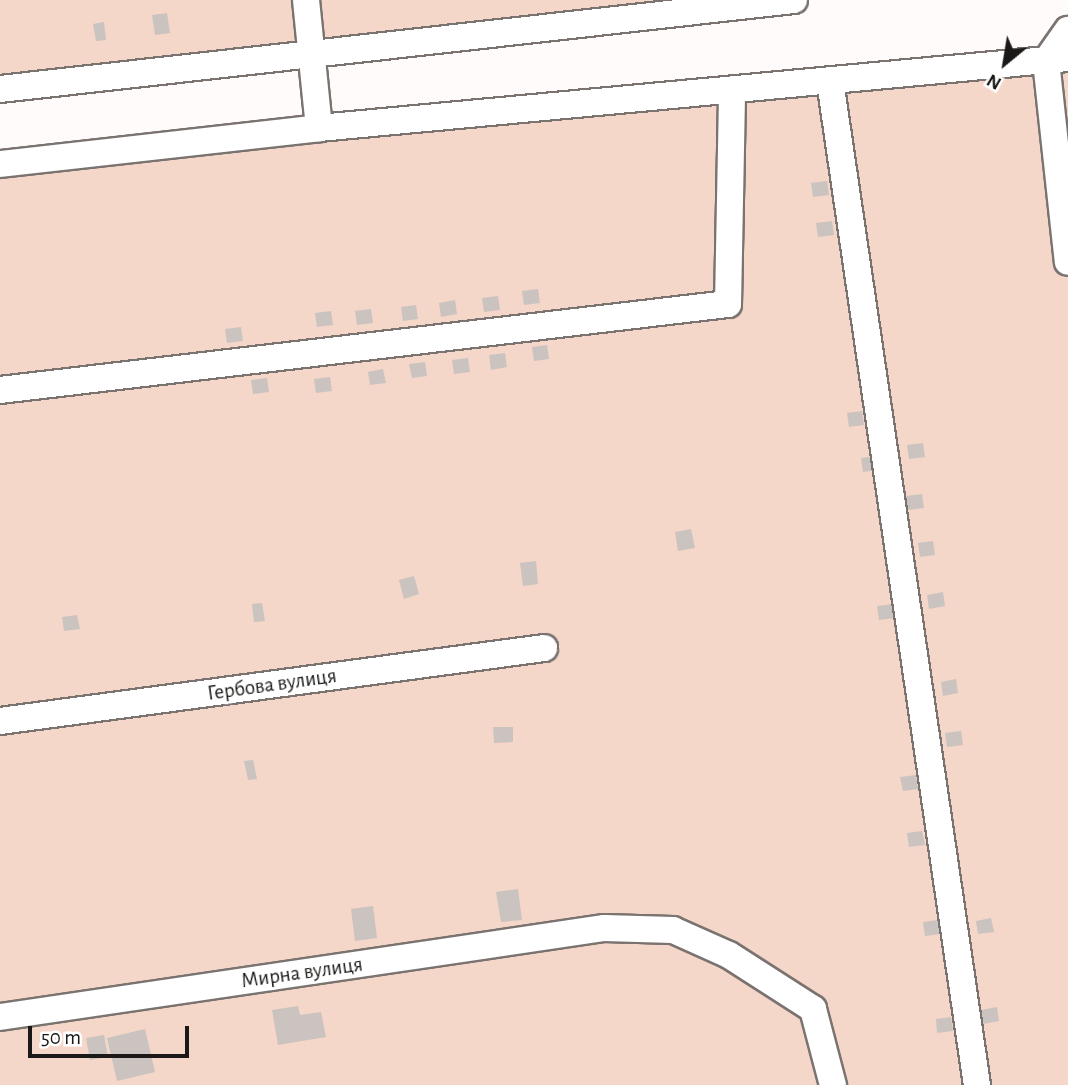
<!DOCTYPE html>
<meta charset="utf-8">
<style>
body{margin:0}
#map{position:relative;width:1068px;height:1085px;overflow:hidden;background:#fefbfa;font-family:"Alegreya Sans",sans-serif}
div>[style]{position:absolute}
.green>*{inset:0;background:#f4d7c9}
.building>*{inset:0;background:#cac3bf}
.roads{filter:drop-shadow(2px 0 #7a7370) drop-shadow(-2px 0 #7a7370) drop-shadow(0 2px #7a7370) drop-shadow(0 -2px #7a7370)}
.minor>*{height:26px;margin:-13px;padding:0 13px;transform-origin:13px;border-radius:13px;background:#fff}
span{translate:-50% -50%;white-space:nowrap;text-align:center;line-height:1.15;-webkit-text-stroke:5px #fff;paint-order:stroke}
.street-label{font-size:21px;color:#1b1917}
.north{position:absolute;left:970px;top:28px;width:70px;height:70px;-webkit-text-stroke:5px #fff;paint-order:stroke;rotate:210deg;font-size:19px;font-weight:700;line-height:28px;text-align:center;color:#1b1917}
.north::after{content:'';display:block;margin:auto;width:24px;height:32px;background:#1b1917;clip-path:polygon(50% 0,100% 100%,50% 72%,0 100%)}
.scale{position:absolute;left:28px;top:1026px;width:161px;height:32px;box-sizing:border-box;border:4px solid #1b1917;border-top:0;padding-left:9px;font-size:21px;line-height:24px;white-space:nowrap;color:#1b1917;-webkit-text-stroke:5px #fff;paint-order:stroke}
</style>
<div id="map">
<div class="green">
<i style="clip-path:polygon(0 0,793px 0,0 87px)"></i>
<i style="clip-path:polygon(1068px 58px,1068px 1085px,0 1085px,0 164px)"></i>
</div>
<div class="building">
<i style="clip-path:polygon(167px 13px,170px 33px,155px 35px,152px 15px)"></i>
<i style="clip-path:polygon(104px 22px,106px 40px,96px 41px,93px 24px)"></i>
<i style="clip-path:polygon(827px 181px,829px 195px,813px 197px,811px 183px)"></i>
<i style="clip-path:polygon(832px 221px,834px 235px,818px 237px,816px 223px)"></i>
<i style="clip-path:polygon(538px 289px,540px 303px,524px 305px,522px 291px)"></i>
<i style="clip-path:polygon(498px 296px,500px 310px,484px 312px,482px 298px)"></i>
<i style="clip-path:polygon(455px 300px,457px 314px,441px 317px,439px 303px)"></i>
<i style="clip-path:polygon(416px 305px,418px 319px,403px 321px,401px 307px)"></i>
<i style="clip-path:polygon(371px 309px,373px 323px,357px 325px,355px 311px)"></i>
<i style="clip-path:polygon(331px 311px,333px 325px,317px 327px,315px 313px)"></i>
<i style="clip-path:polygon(241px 327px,243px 341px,227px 343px,225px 329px)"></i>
<i style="clip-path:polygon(547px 345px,549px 359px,534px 361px,532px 347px)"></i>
<i style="clip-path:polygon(505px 353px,507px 367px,491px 370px,489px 355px)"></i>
<i style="clip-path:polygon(468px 358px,470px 372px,454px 374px,452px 360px)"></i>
<i style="clip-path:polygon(425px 362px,427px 376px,412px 378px,409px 364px)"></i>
<i style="clip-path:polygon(383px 369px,386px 383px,370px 385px,368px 372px)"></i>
<i style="clip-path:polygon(330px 377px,332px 391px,316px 393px,314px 379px)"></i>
<i style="clip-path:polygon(267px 378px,269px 392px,253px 394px,251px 380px)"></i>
<i style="clip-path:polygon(862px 411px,864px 425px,849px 427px,847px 413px)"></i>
<i style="clip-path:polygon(923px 443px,925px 457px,909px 459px,907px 445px)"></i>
<i style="clip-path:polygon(876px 456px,878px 470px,863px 472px,861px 458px)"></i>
<i style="clip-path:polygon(922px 494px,924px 508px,908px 510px,906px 496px)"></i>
<i style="clip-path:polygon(691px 529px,695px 548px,678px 551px,675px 532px)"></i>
<i style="clip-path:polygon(933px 541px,935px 555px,920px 557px,918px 543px)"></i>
<i style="clip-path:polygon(536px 561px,538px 584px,523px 586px,520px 563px)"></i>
<i style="clip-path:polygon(414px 576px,419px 594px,404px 599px,399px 580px)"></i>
<i style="clip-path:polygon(943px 592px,945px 606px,929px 609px,927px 595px)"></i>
<i style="clip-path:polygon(262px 603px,265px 621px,254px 622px,252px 604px)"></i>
<i style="clip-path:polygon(893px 604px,895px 618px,879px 620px,877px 606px)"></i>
<i style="clip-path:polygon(77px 615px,80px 629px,64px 631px,62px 617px)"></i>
<i style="clip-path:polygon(956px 679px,958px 693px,943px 696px,941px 682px)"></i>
<i style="clip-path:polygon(493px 727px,513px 727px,513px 742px,494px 743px)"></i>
<i style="clip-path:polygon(961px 731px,963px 745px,947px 747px,945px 733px)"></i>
<i style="clip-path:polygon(253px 760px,257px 779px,248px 780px,244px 761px)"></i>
<i style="clip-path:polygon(916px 775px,918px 789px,903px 791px,900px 777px)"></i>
<i style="clip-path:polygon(922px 831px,925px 845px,909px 847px,907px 833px)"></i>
<i style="clip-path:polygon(518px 889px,522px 920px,501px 922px,496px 892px)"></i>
<i style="clip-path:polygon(373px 906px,377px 938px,355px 941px,351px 909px)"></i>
<i style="clip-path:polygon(991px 918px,994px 932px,978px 934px,976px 921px)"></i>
<i style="clip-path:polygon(938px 920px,940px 934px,925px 936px,923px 922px)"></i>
<i style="clip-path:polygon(298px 1006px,300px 1015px,321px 1012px,326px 1037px,278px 1045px,272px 1010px)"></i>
<i style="clip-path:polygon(997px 1007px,999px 1021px,983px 1024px,981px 1010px)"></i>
<i style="clip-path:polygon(951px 1017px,953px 1031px,937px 1033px,936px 1019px)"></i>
<i style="clip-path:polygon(145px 1029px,155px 1072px,117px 1081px,107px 1038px)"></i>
<i style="clip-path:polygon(104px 1035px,108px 1057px,90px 1060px,86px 1038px)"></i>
</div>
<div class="roads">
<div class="minor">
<i style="left:306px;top:0;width:129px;rotate:84.2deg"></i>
<i style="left:1046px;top:61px;width:202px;rotate:83.8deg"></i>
<i style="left:1046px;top:61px;width:38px;rotate:-55deg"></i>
<i style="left:830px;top:81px;width:1015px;rotate:81.67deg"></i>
<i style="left:0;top:89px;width:799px;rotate:-6.4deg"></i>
<i style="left:0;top:164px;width:321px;rotate:-6.4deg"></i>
<i style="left:319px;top:128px;width:752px;rotate:-5.34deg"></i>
<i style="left:0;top:390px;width:733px;rotate:-6.74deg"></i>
<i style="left:728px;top:304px;width:214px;rotate:-88.9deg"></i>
<i style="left:0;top:721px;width:549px;rotate:-7.64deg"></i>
<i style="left:0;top:1017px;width:611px;rotate:-8.38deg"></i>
<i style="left:604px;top:928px;width:69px;rotate:1.7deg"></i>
<i style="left:673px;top:930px;width:61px;rotate:24.1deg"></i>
<i style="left:729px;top:955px;width:100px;rotate:32.7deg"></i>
<i style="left:813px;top:1009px;width:79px;rotate:75.3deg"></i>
</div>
</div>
<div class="street-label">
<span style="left:272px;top:685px;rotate:-8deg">Гербова вулиця</span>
<span style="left:302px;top:973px;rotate:-8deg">Мирна вулиця</span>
</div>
<div class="north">N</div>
<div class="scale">50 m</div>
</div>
